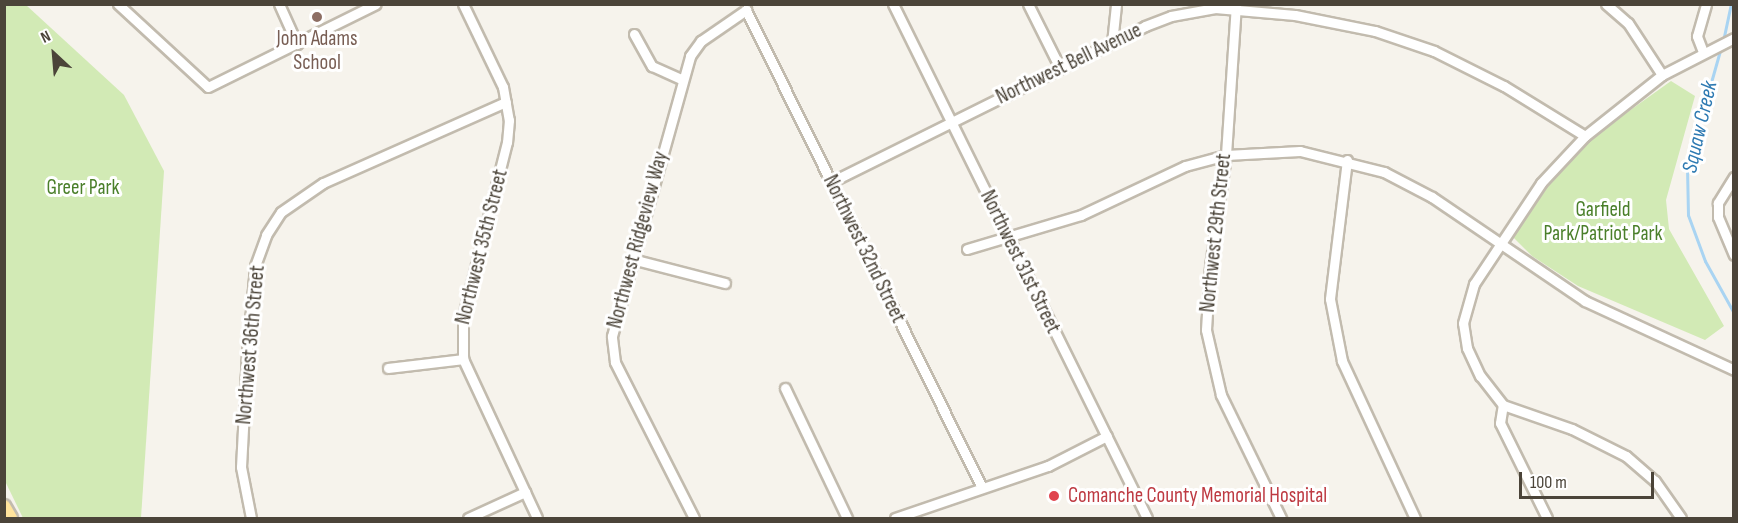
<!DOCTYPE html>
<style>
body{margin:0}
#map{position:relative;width:1738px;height:523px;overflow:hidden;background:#f6f3ec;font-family:"Sofia Sans Condensed",sans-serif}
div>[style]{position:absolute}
.green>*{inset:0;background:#d2eab5}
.stream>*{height:3px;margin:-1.5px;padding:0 1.5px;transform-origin:1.5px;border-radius:1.5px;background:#a9d4f2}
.roads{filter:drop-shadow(2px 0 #c2bbae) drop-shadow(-2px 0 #c2bbae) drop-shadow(0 2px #c2bbae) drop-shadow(0 -2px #c2bbae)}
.minor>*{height:9px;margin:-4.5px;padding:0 4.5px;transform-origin:4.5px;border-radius:4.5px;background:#fff}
.major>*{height:12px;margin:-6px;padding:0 6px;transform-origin:6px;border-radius:6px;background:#ffe39c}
.dots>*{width:16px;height:16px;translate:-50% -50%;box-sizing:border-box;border:3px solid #fff;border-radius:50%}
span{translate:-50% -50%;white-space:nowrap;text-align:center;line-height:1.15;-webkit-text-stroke:6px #fff;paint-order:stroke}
.education-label{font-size:21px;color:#785e54}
.street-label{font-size:21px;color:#4b4439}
.park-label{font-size:21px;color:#4a7f2a}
.health-label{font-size:21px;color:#be3a42}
.left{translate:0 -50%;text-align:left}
.water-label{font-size:22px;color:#2e7ab2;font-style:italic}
.frame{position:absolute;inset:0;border:6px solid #4b4439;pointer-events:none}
.north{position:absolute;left:24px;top:24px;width:60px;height:60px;-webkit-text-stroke:4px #fff;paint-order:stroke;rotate:334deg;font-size:16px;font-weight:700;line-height:24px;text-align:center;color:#4b4439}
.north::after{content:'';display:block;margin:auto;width:21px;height:27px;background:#4b4439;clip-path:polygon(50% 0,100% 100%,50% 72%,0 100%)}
.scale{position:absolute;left:1519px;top:472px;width:135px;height:27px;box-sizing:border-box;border:3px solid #4b4439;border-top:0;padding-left:8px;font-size:18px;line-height:21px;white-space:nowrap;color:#4b4439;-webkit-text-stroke:4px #fff;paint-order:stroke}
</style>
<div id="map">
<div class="green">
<i style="clip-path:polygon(26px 5px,124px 95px,164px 171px,141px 518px,23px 518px,5px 481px,4px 5px)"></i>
<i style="clip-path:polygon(1671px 81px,1695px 96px,1666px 200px,1669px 229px,1724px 326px,1705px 340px,1578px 286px,1532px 256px,1513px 237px,1560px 169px,1590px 139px)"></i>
</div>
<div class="stream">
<i style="left:1723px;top:41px;width:38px;rotate:-78deg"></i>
<i style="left:1721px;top:47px;width:125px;rotate:105.8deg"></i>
<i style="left:1687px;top:167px;width:48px;rotate:88.8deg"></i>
<i style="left:1688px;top:215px;width:49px;rotate:69.7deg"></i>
<i style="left:1705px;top:261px;width:60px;rotate:60.9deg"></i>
</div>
<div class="roads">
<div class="minor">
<i style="left:118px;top:4px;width:122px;rotate:42.7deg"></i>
<i style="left:208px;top:87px;width:187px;rotate:-26.3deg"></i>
<i style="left:279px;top:4px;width:44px;rotate:65.8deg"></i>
<i style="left:463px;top:4px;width:92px;rotate:64.3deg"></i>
<i style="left:503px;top:87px;width:34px;rotate:80deg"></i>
<i style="left:509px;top:120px;width:22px;rotate:95deg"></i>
<i style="left:507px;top:142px;width:179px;rotate:104.2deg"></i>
<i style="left:463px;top:316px;width:43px;rotate:90deg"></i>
<i style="left:463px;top:359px;width:175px;rotate:65deg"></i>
<i style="left:893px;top:4px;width:573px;rotate:63.7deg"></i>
<i style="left:1028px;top:4px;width:72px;rotate:63.4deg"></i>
<i style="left:1236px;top:4px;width:151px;rotate:93.8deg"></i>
<i style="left:1226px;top:155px;width:112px;rotate:98.2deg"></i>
<i style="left:1210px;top:266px;width:64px;rotate:93.6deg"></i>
<i style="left:1206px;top:330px;width:67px;rotate:77deg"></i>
<i style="left:1221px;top:395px;width:137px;rotate:64deg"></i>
<i style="left:1606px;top:4px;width:29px;rotate:41deg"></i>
<i style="left:1628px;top:23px;width:62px;rotate:56.8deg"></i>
<i style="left:634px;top:34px;width:37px;rotate:61deg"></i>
<i style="left:652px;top:66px;width:32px;rotate:24deg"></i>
<i style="left:1112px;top:43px;width:39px;rotate:-84deg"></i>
<i style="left:1703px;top:52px;width:17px;rotate:-111deg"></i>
<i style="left:1697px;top:36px;width:33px;rotate:-74deg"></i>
<i style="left:1347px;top:160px;width:140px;rotate:97deg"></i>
<i style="left:1330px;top:299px;width:63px;rotate:79deg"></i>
<i style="left:1342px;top:361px;width:173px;rotate:65.1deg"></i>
<i style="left:1734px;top:177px;width:31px;rotate:122deg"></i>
<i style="left:1718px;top:203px;width:14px;rotate:90deg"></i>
<i style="left:1718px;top:217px;width:41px;rotate:67.2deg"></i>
<i style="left:831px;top:182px;width:351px;rotate:-26.4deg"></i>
<i style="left:1145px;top:26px;width:28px;rotate:-21deg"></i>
<i style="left:1171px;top:16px;width:45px;rotate:-10.3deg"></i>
<i style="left:1215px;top:8px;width:80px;rotate:5deg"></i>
<i style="left:1295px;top:15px;width:82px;rotate:11.3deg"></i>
<i style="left:1375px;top:31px;width:62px;rotate:18.7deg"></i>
<i style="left:1434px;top:51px;width:78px;rotate:26.6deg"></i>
<i style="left:1504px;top:86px;width:95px;rotate:31.7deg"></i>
<i style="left:967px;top:249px;width:119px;rotate:-16.6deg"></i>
<i style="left:1081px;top:215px;width:115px;rotate:-25.2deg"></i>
<i style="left:1185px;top:166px;width:42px;rotate:-15deg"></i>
<i style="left:1226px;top:155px;width:74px;rotate:-3.1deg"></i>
<i style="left:1300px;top:151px;width:87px;rotate:14deg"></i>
<i style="left:1384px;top:172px;width:54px;rotate:27.5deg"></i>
<i style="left:1432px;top:197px;width:185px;rotate:34.2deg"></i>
<i style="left:1585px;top:301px;width:164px;rotate:24.8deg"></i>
<i style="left:632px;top:259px;width:96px;rotate:14.5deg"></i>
<i style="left:388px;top:368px;width:76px;rotate:-6.8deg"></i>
<i style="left:785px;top:388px;width:144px;rotate:64.5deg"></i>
<i style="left:1503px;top:405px;width:73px;rotate:19.2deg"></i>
<i style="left:1572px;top:429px;width:60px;rotate:26.6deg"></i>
<i style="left:1626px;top:456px;width:38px;rotate:41deg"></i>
<i style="left:1655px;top:481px;width:45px;rotate:54.9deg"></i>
<i style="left:251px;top:518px;width:52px;rotate:-101.1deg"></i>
<i style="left:241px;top:467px;width:114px;rotate:-87deg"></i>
<i style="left:247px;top:353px;width:87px;rotate:-84.7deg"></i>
<i style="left:255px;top:266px;width:33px;rotate:-70deg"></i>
<i style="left:266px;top:235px;width:27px;rotate:-57deg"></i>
<i style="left:281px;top:212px;width:51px;rotate:-34.6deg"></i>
<i style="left:323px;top:183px;width:200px;rotate:-23.9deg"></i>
<i style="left:468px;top:518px;width:63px;rotate:-24.5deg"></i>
<i style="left:694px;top:518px;width:175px;rotate:-116.9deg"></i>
<i style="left:615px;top:362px;width:26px;rotate:-97deg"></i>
<i style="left:612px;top:336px;width:291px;rotate:-74.4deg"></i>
<i style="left:690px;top:56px;width:19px;rotate:-54deg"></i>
<i style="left:701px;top:41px;width:55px;rotate:-34.6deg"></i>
<i style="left:746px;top:10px;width:533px;rotate:63.72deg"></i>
<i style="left:895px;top:518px;width:162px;rotate:-18.8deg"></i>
<i style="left:1048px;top:466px;width:66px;rotate:-27deg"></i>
<i style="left:1547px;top:518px;width:106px;rotate:-116.3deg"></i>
<i style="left:1500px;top:423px;width:18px;rotate:-81deg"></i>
<i style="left:1503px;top:405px;width:37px;rotate:-128deg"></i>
<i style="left:1480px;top:376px;width:31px;rotate:-115deg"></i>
<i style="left:1467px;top:348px;width:25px;rotate:-99deg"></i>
<i style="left:1463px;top:323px;width:41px;rotate:-74.2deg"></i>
<i style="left:1474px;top:284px;width:121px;rotate:-56.4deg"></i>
<i style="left:1541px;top:183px;width:64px;rotate:-46.9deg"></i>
<i style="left:1585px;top:136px;width:98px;rotate:-38.4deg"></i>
<i style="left:1662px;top:75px;width:81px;rotate:-27.2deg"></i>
</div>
<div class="major">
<i style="left:4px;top:506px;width:14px;rotate:60deg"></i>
</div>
</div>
<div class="dots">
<i style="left:317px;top:17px;background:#8d6e63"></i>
<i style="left:1054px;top:496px;background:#e0444e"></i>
</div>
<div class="education-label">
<span style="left:317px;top:51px">John Adams<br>School</span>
</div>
<div class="street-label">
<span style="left:1069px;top:64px;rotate:-26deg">Northwest Bell Avenue</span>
<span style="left:1216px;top:233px;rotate:-84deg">Northwest 29th Street</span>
<span style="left:638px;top:240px;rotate:-75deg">Northwest Ridgeview Way</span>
<span style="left:482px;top:247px;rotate:-76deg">Northwest 35th Street</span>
<span style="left:864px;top:249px;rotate:64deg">Northwest 32nd Street</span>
<span style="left:1020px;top:262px;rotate:64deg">Northwest 31st Street</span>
<span style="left:251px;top:345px;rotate:-85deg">Northwest 36th Street</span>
</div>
<div class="park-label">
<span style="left:83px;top:188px">Greer Park</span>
<span style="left:1603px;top:222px">Garfield<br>Park/Patriot Park</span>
</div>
<div class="health-label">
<span class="left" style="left:1068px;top:496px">Comanche County Memorial Hospital</span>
</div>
<div class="water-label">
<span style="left:1700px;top:127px;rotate:-77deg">Squaw Creek</span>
</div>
<div class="frame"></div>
<div class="north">N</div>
<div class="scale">100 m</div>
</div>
